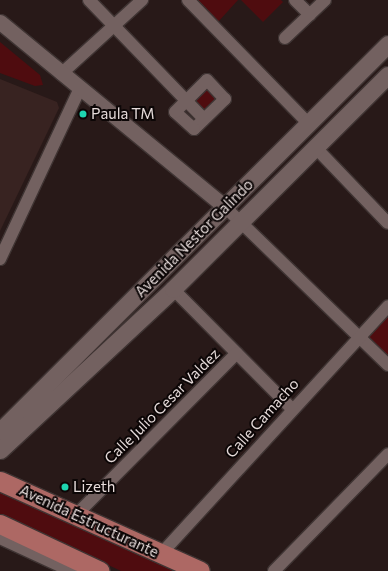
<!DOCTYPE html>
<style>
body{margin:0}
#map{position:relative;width:388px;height:571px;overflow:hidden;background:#281918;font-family:Commissioner,sans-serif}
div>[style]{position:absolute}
.built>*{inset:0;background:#382321}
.green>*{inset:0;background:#4f0c0f}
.roads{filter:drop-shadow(1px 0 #3f3433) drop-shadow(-1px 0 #3f3433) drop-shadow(0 1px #3f3433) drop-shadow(0 -1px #3f3433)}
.minor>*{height:12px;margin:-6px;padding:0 6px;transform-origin:6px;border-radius:6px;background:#736160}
.tertiary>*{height:15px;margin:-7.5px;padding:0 7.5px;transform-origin:7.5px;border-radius:7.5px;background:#736160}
.secondary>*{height:17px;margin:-8.5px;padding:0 8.5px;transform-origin:8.5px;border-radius:8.5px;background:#736160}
.primary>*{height:19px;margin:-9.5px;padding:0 9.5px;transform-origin:9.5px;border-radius:9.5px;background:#ad6864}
.dots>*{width:11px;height:11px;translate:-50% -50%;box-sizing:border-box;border:2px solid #0c0606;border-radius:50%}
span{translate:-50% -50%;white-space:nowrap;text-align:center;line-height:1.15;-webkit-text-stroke:4px #0c0606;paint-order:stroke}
.poi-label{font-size:15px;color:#e6dbda}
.left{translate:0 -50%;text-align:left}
.street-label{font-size:15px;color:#e6dbda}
</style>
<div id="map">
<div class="built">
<i style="clip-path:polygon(0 79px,57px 102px,59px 108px,0 231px)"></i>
</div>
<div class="green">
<i style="clip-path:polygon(196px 0,238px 0,218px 22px)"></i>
<i style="clip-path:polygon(241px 0,281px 0,283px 2px,263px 22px)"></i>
<i style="clip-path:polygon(0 42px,40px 75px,43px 85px,35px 86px,0 73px)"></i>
<i style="clip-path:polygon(207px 87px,218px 97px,203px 112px,192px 101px)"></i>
<i style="clip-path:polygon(388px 315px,388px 357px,368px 337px)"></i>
<i style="clip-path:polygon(0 490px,183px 571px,121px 571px,0 514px)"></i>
</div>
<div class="roads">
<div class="minor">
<i style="left:89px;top:0;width:165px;rotate:46deg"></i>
<i style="left:188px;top:0;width:172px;rotate:45.7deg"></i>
<i style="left:295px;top:0;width:21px;rotate:45deg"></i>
<i style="left:285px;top:38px;width:55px;rotate:-43.5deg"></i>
<i style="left:61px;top:74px;width:110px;rotate:-42.4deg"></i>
<i style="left:207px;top:80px;width:26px;rotate:47deg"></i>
<i style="left:225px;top:99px;width:43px;rotate:135.9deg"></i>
<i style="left:194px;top:129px;width:25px;rotate:-138deg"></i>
<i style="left:175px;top:112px;width:45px;rotate:-45deg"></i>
<i style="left:315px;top:147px;width:105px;rotate:46.2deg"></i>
<i style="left:225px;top:207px;width:227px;rotate:44.1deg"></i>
<i style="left:0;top:259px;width:187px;rotate:-64.9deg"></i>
<i style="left:173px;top:289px;width:169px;rotate:45.2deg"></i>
<i style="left:76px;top:515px;width:228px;rotate:-45.2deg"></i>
<i style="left:0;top:538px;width:78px;rotate:24.9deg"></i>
<i style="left:161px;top:554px;width:336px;rotate:-47.5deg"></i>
<i style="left:274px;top:571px;width:163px;rotate:-45.7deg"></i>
</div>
<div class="tertiary">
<i style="left:0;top:22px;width:291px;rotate:39.4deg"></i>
</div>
<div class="secondary">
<i style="left:0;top:431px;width:548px;rotate:-44.93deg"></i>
<i style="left:0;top:450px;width:236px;rotate:-42.9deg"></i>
<i style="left:173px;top:289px;width:303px;rotate:-44.9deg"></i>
</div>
<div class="primary">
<i style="left:0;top:481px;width:219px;rotate:24.2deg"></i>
<i style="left:0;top:524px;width:110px;rotate:25.2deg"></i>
</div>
</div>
<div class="dots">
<i style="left:83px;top:114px;background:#1ed5b0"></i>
<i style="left:65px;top:487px;background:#1ed5b0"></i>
</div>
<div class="poi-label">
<span class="left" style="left:91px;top:114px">Paula TM</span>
<span class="left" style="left:73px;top:487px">Lizeth</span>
</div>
<div class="street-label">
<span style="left:194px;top:238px;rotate:-45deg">Avenida Nestor Galindo</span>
<span style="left:162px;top:406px;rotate:-45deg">Calle Julio Cesar Valdez</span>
<span style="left:262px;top:418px;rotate:-48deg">Calle Camacho</span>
<span style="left:89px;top:521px;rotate:25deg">Avenida Estructurante</span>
</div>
</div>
